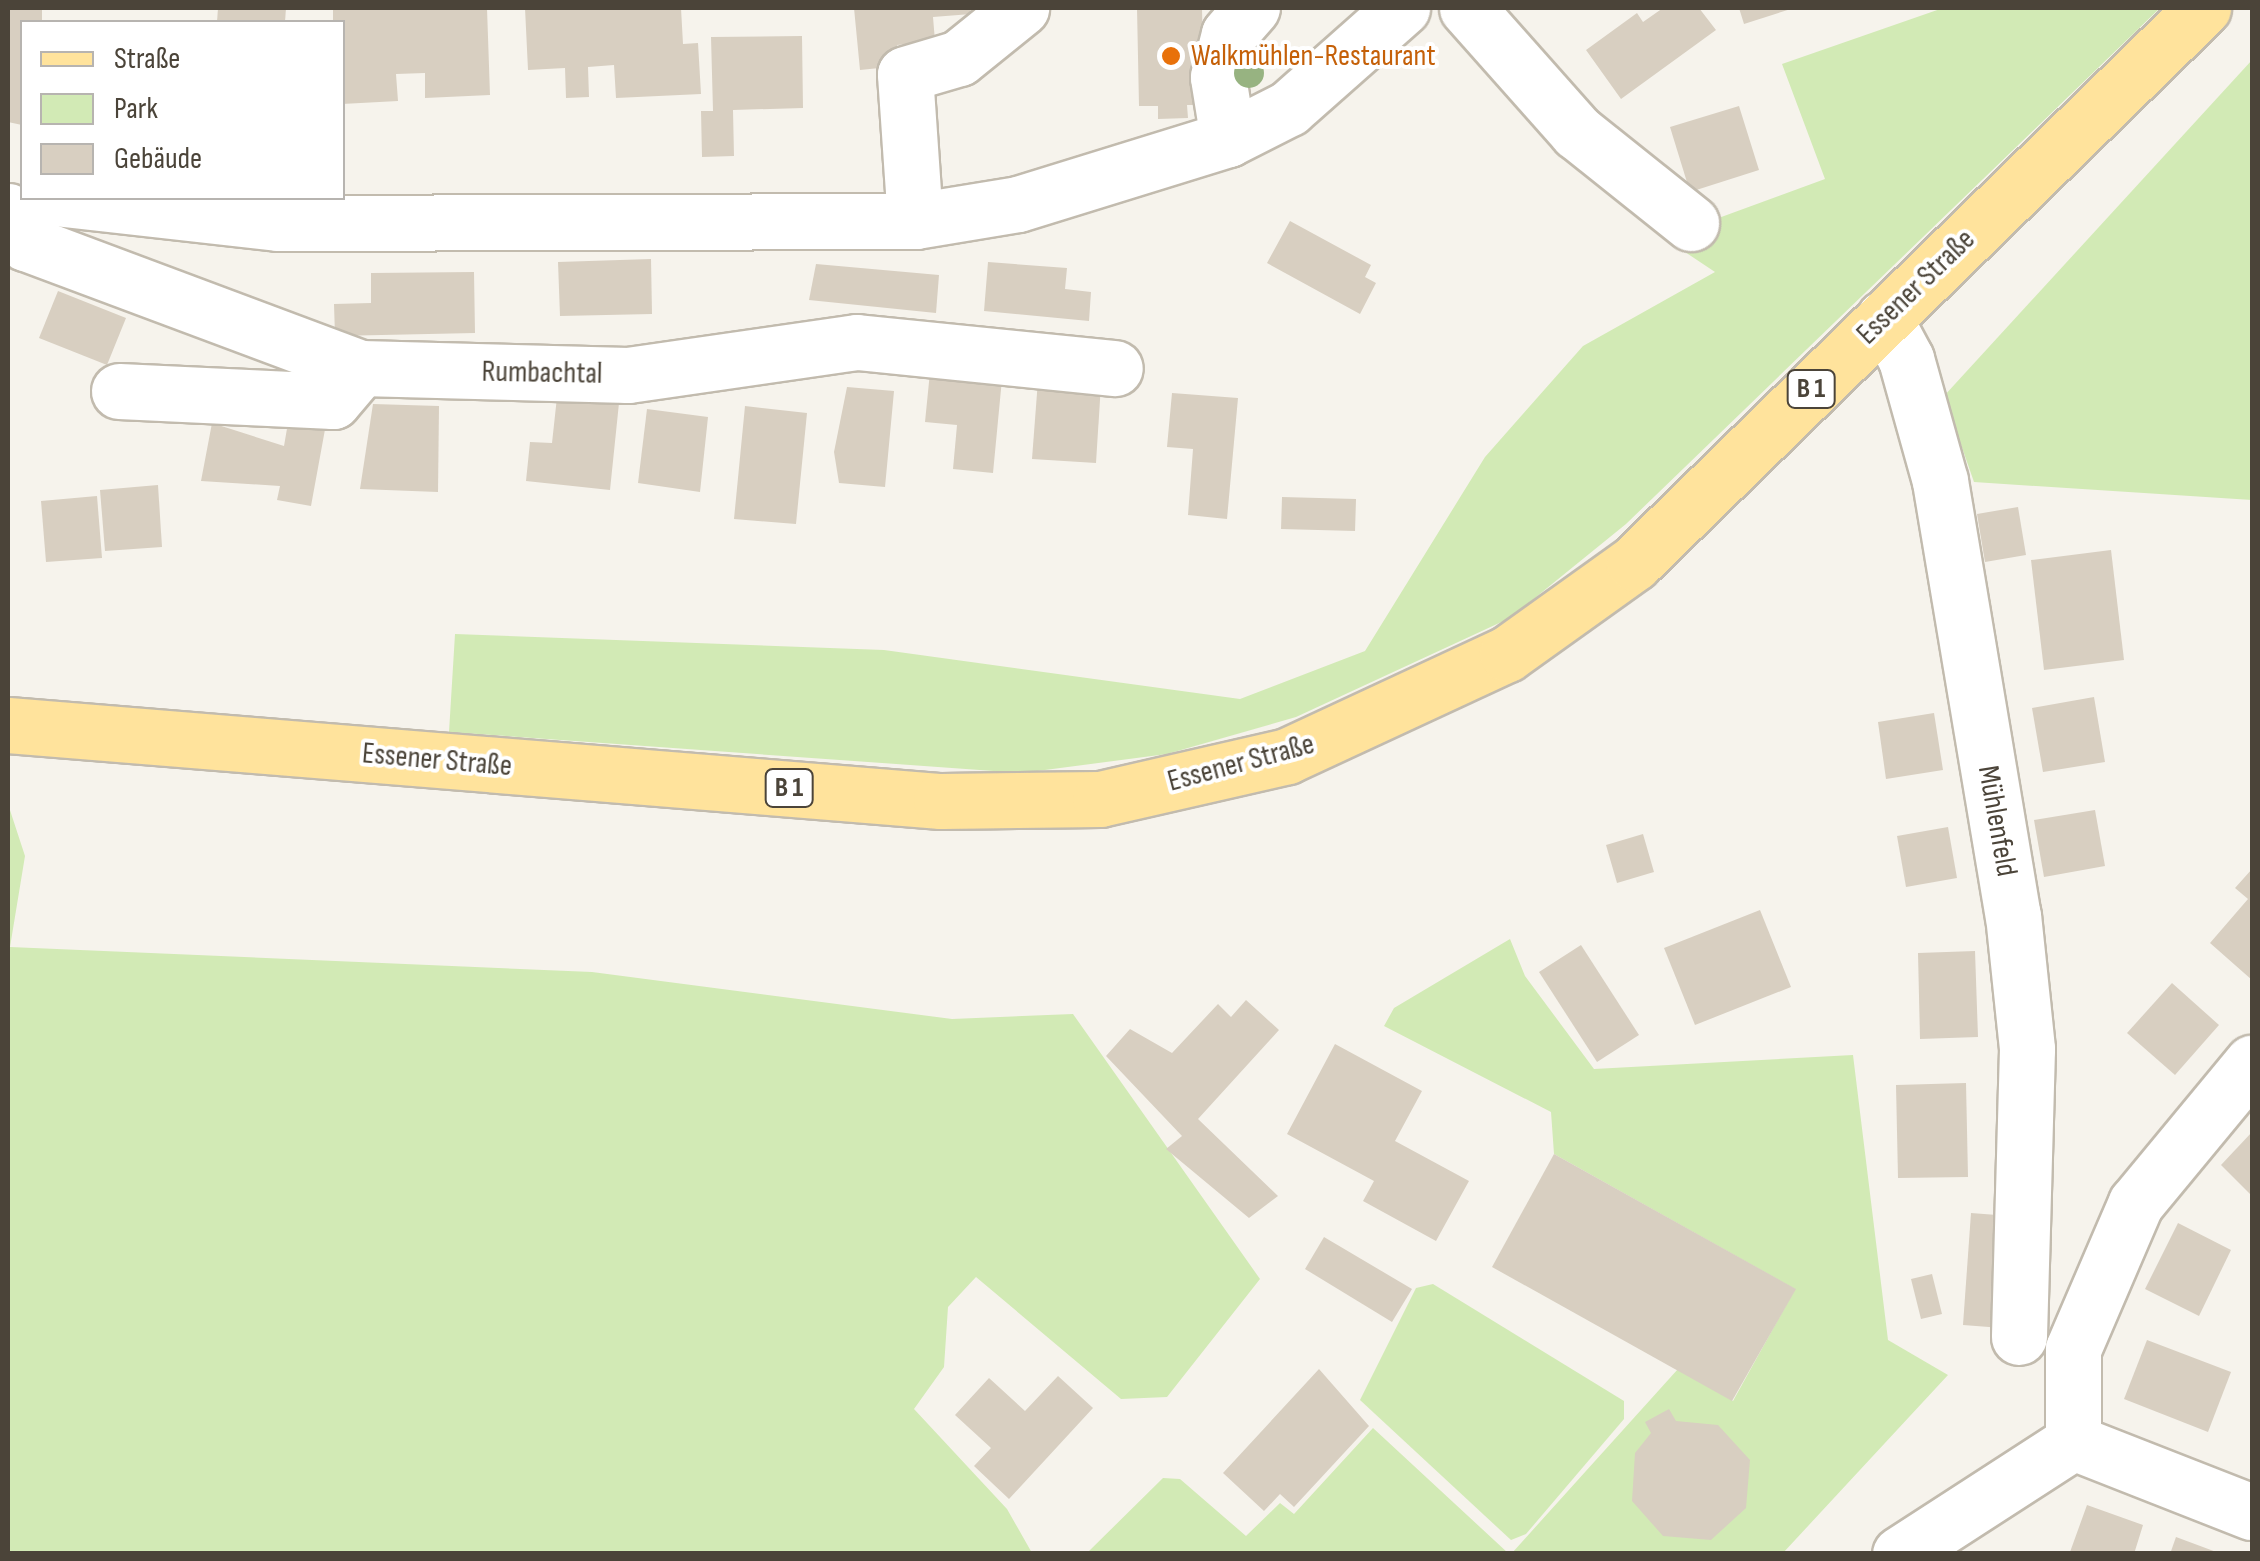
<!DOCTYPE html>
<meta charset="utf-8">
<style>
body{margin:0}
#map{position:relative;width:2260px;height:1561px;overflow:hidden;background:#f6f3ec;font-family:"Sofia Sans Condensed",sans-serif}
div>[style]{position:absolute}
.green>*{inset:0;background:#d2eab5}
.building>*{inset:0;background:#d8cfc1}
.roads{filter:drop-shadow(2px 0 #c2bbae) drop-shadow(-2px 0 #c2bbae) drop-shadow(0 2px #c2bbae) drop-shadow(0 -2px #c2bbae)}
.minor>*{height:55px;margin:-27.5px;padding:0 27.5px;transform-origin:27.5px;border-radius:27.5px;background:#fff}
.major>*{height:55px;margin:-27.5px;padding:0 27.5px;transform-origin:27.5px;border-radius:27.5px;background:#ffe39c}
.trees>*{width:30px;height:30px;margin:-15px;border-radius:50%;background:#97b381}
.dots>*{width:28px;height:28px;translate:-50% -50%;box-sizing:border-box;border:5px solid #fff;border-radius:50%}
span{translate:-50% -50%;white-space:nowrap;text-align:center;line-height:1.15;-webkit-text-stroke:8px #fff;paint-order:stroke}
.shield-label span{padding:2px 8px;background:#fff;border:2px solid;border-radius:8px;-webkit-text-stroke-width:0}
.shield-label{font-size:28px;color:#4b4439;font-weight:700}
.food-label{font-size:30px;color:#c56008}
.left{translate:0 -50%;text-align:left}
.street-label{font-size:30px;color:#4b4439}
.frame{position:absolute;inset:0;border:10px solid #4b4439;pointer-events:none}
.legend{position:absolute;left:20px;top:20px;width:325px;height:180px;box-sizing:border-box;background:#fff;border:2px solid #b7b4b0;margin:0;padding:12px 18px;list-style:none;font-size:30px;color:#4b4439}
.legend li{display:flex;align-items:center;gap:20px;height:50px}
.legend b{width:50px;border:2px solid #b7b4b0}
</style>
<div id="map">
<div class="green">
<i style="clip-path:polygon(1943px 8px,2160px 8px,1626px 524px,1510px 618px,1296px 717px,1167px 754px,1022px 773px,449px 732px,455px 634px,884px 650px,1240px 699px,1365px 651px,1485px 457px,1583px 346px,1715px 272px,1664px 238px,1825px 179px,1782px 64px)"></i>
<i style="clip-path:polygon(2252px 60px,2252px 500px,1974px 482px,1944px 396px)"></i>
<i style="clip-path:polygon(8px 804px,25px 856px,10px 947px,592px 972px,952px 1019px,1073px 1014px,1260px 1279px,1167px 1397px,1121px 1399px,976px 1277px,948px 1307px,944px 1367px,914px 1409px,1007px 1509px,1032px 1553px,8px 1553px)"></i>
<i style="clip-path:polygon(1510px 939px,1525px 976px,1594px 1069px,1853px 1055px,1888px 1340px,1948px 1375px,1783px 1553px,1512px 1553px,1678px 1369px,1733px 1401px,1795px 1289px,1554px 1154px,1551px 1112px,1384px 1026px,1394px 1008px)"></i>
<i style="clip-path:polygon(1433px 1284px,1624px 1401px,1624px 1419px,1526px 1534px,1511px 1540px,1360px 1400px,1416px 1288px)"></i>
<i style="clip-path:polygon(1373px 1428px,1508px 1553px,1087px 1553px,1163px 1478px,1180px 1479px,1246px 1536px,1280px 1503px,1294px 1514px)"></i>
</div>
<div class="building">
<i style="clip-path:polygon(8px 8px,42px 8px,42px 22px,22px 22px,22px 125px,8px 122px)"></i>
<i style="clip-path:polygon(218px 8px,286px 8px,285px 22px,217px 22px)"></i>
<i style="clip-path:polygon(333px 8px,487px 8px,490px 95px,425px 98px,425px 73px,396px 74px,398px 101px,342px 104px,342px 22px,333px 22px)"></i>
<i style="clip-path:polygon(525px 8px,681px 8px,683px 44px,698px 43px,701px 94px,616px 98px,614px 65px,588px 67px,589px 97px,566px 98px,565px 68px,528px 70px)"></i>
<i style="clip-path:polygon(854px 8px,970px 8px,971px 14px,933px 17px,935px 41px,897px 45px,899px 66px,860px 70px)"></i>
<i style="clip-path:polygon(1137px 8px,1202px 8px,1204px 105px,1187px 105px,1188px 118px,1158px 119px,1158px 106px,1139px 106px)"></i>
<i style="clip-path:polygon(1663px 8px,1699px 8px,1716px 30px,1621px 99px,1586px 50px,1637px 13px,1643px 22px)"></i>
<i style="clip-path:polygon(1739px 8px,1794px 8px,1744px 24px)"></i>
<i style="clip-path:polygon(802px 36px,803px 108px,733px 110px,734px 156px,702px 157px,701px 111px,713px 111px,711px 37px)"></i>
<i style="clip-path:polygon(1739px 106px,1759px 170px,1690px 192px,1670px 127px)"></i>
<i style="clip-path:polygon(1290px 221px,1371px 265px,1365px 277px,1376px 283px,1360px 314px,1267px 263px)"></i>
<i style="clip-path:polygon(651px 259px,652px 314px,560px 316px,558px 262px)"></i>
<i style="clip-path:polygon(988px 262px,1067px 268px,1065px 289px,1091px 292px,1089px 321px,984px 311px)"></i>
<i style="clip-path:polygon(816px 264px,939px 275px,936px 313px,809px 300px)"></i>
<i style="clip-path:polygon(474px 272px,475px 333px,335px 336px,334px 304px,371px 303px,371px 273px)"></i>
<i style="clip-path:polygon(58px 291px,126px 318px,107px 365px,39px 338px)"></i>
<i style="clip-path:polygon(930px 372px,1002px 379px,993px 473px,953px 469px,957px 425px,925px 422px)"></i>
<i style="clip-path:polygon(1038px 380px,1101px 384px,1096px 463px,1032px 459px)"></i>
<i style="clip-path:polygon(847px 387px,894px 391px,885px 487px,839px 483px,834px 452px)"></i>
<i style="clip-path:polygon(1172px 393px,1238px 398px,1227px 519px,1188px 515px,1193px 449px,1167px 447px)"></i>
<i style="clip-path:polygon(557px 397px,619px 403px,610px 490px,526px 481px,530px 442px,552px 443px)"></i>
<i style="clip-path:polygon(373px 404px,439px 406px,438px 492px,360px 489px)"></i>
<i style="clip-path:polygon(745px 406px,807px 413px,796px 524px,734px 519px)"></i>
<i style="clip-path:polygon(647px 409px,708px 417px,700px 492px,638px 483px)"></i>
<i style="clip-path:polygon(289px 417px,326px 424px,311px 506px,277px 500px,280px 486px,201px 481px,212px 423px,284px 446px)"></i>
<i style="clip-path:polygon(158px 485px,162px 547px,105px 551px,100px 490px)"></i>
<i style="clip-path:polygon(97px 496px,102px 558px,46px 562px,41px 501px)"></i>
<i style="clip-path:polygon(1282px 497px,1356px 499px,1355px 531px,1281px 529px)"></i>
<i style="clip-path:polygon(2018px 507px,2026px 555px,1985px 562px,1977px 514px)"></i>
<i style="clip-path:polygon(2111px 550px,2124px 660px,2044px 670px,2031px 560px)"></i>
<i style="clip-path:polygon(2094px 697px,2105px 762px,2043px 772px,2032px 708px)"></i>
<i style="clip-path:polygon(1934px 713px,1943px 770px,1886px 779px,1878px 722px)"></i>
<i style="clip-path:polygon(2095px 810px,2105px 866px,2044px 877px,2034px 820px)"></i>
<i style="clip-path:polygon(1948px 827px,1957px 878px,1906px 887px,1897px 836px)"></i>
<i style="clip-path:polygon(1643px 834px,1654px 872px,1617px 883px,1606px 845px)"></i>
<i style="clip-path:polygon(2252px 869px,2252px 980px,2210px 943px,2248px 899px,2235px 888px)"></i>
<i style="clip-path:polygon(1760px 910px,1791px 987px,1695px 1025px,1664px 948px)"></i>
<i style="clip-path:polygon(1581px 945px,1639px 1035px,1597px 1062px,1539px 972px)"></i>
<i style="clip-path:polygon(1975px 951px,1978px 1037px,1920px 1039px,1918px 953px)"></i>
<i style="clip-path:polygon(2172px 983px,2219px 1025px,2175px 1075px,2127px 1033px)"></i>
<i style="clip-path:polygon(1246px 1000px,1279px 1030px,1198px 1119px,1278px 1196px,1249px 1218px,1166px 1149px,1182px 1136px,1106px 1056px,1130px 1029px,1172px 1053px,1218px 1004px,1231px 1017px)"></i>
<i style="clip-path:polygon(1335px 1044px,1422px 1091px,1395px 1141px,1469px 1181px,1436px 1241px,1363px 1201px,1374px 1181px,1287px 1134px)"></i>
<i style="clip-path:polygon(1966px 1083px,1968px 1177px,1898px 1178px,1896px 1085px)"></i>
<i style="clip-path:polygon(2252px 1132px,2252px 1196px,2221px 1165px)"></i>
<i style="clip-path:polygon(1554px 1154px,1796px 1289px,1732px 1401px,1492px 1267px)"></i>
<i style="clip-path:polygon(1971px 1213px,2010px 1216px,2002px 1328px,1963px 1325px)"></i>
<i style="clip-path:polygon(2178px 1223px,2231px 1250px,2199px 1316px,2145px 1289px)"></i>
<i style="clip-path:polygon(1324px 1237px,1412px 1289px,1392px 1322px,1305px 1269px)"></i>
<i style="clip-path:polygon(1932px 1274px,1942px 1314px,1921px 1319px,1911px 1279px)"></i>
<i style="clip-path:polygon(2147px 1340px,2231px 1372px,2208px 1432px,2124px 1399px)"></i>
<i style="clip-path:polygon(1319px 1369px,1369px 1426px,1294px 1507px,1280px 1494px,1264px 1511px,1223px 1473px)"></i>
<i style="clip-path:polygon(1058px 1376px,1093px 1408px,1009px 1499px,974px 1466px,991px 1448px,955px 1415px,989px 1378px,1025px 1411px)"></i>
<i style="clip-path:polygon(1669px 1409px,1676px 1421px,1718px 1425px,1750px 1460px,1746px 1508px,1711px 1540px,1663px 1536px,1632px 1501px,1635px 1453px,1651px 1433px,1645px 1422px)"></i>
<i style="clip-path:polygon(2087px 1505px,2143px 1525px,2134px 1554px,2053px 1554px,2070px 1552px)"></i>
<i style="clip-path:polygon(2176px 1537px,2219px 1553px,2219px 1554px,2170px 1554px)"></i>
</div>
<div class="roads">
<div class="minor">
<i style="left:1467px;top:8px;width:166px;rotate:48.4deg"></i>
<i style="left:1577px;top:132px;width:146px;rotate:38.6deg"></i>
<i style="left:1228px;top:139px;width:63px;rotate:-99.2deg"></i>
<i style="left:1218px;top:77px;width:44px;rotate:-75.7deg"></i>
<i style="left:1229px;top:34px;width:35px;rotate:-49deg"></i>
<i style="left:55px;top:198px;width:224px;rotate:6.4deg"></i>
<i style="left:278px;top:223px;width:637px;rotate:-0.18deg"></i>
<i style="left:915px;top:221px;width:104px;rotate:-9.4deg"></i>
<i style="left:1018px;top:204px;width:220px;rotate:-17.2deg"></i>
<i style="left:1228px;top:139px;width:68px;rotate:-26.9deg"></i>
<i style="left:1289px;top:108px;width:151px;rotate:-41.5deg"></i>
<i style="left:8px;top:211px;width:37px;rotate:61deg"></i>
<i style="left:26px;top:243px;width:358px;rotate:20.5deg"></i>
<i style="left:361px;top:368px;width:267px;rotate:1.5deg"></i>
<i style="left:628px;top:375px;width:231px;rotate:-8.2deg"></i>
<i style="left:857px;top:342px;width:259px;rotate:5.8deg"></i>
<i style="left:915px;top:221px;width:147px;rotate:-93.9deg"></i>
<i style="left:905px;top:74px;width:56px;rotate:-16.5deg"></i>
<i style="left:959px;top:58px;width:80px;rotate:-38.9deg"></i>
<i style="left:1884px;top:318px;width:47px;rotate:61.8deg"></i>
<i style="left:1906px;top:359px;width:127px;rotate:74.4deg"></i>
<i style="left:1940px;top:481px;width:440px;rotate:80.5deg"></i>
<i style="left:2013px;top:915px;width:135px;rotate:84deg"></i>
<i style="left:2027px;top:1049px;width:288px;rotate:91.6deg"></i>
<i style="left:119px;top:391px;width:214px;rotate:2.7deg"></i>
<i style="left:333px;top:401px;width:43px;rotate:-49.7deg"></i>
<i style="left:2073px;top:1442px;width:93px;rotate:-90deg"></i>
<i style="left:2073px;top:1349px;width:159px;rotate:-66.7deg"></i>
<i style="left:2136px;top:1203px;width:182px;rotate:-50.4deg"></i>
<i style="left:2073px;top:1442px;width:192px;rotate:21.4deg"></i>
<i style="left:1900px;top:1554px;width:206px;rotate:-32.9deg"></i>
</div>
<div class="major">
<i style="left:8px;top:725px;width:936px;rotate:4.66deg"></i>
<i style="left:941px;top:801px;width:159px;rotate:-0.7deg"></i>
<i style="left:1100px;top:799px;width:192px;rotate:-12.9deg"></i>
<i style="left:1287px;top:756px;width:242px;rotate:-24.9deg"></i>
<i style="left:1507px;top:654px;width:156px;rotate:-35.6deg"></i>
<i style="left:1634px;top:563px;width:795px;rotate:-44.29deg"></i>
</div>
</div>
<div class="trees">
<i style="left:1249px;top:73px"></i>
</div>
<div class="dots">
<i style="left:1171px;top:56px;background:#e8710a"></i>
</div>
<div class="shield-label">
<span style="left:1811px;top:389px">B 1</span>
<span style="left:789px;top:788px">B 1</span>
</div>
<div class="food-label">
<span class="left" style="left:1191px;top:56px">Walkmühlen-Restaurant</span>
</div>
<div class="street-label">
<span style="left:1916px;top:287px;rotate:-44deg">Essener Straße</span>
<span style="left:542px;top:373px;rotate:1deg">Rumbachtal</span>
<span style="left:437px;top:760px;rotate:5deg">Essener Straße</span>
<span style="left:1241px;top:763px;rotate:-15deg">Essener Straße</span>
<span style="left:1997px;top:821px;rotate:80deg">Mühlenfeld</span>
</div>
<div class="frame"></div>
<ul class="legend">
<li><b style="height:12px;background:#ffe39c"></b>Straße</li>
<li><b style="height:28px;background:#d2eab5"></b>Park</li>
<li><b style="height:28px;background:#d8cfc1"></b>Gebäude</li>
</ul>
</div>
